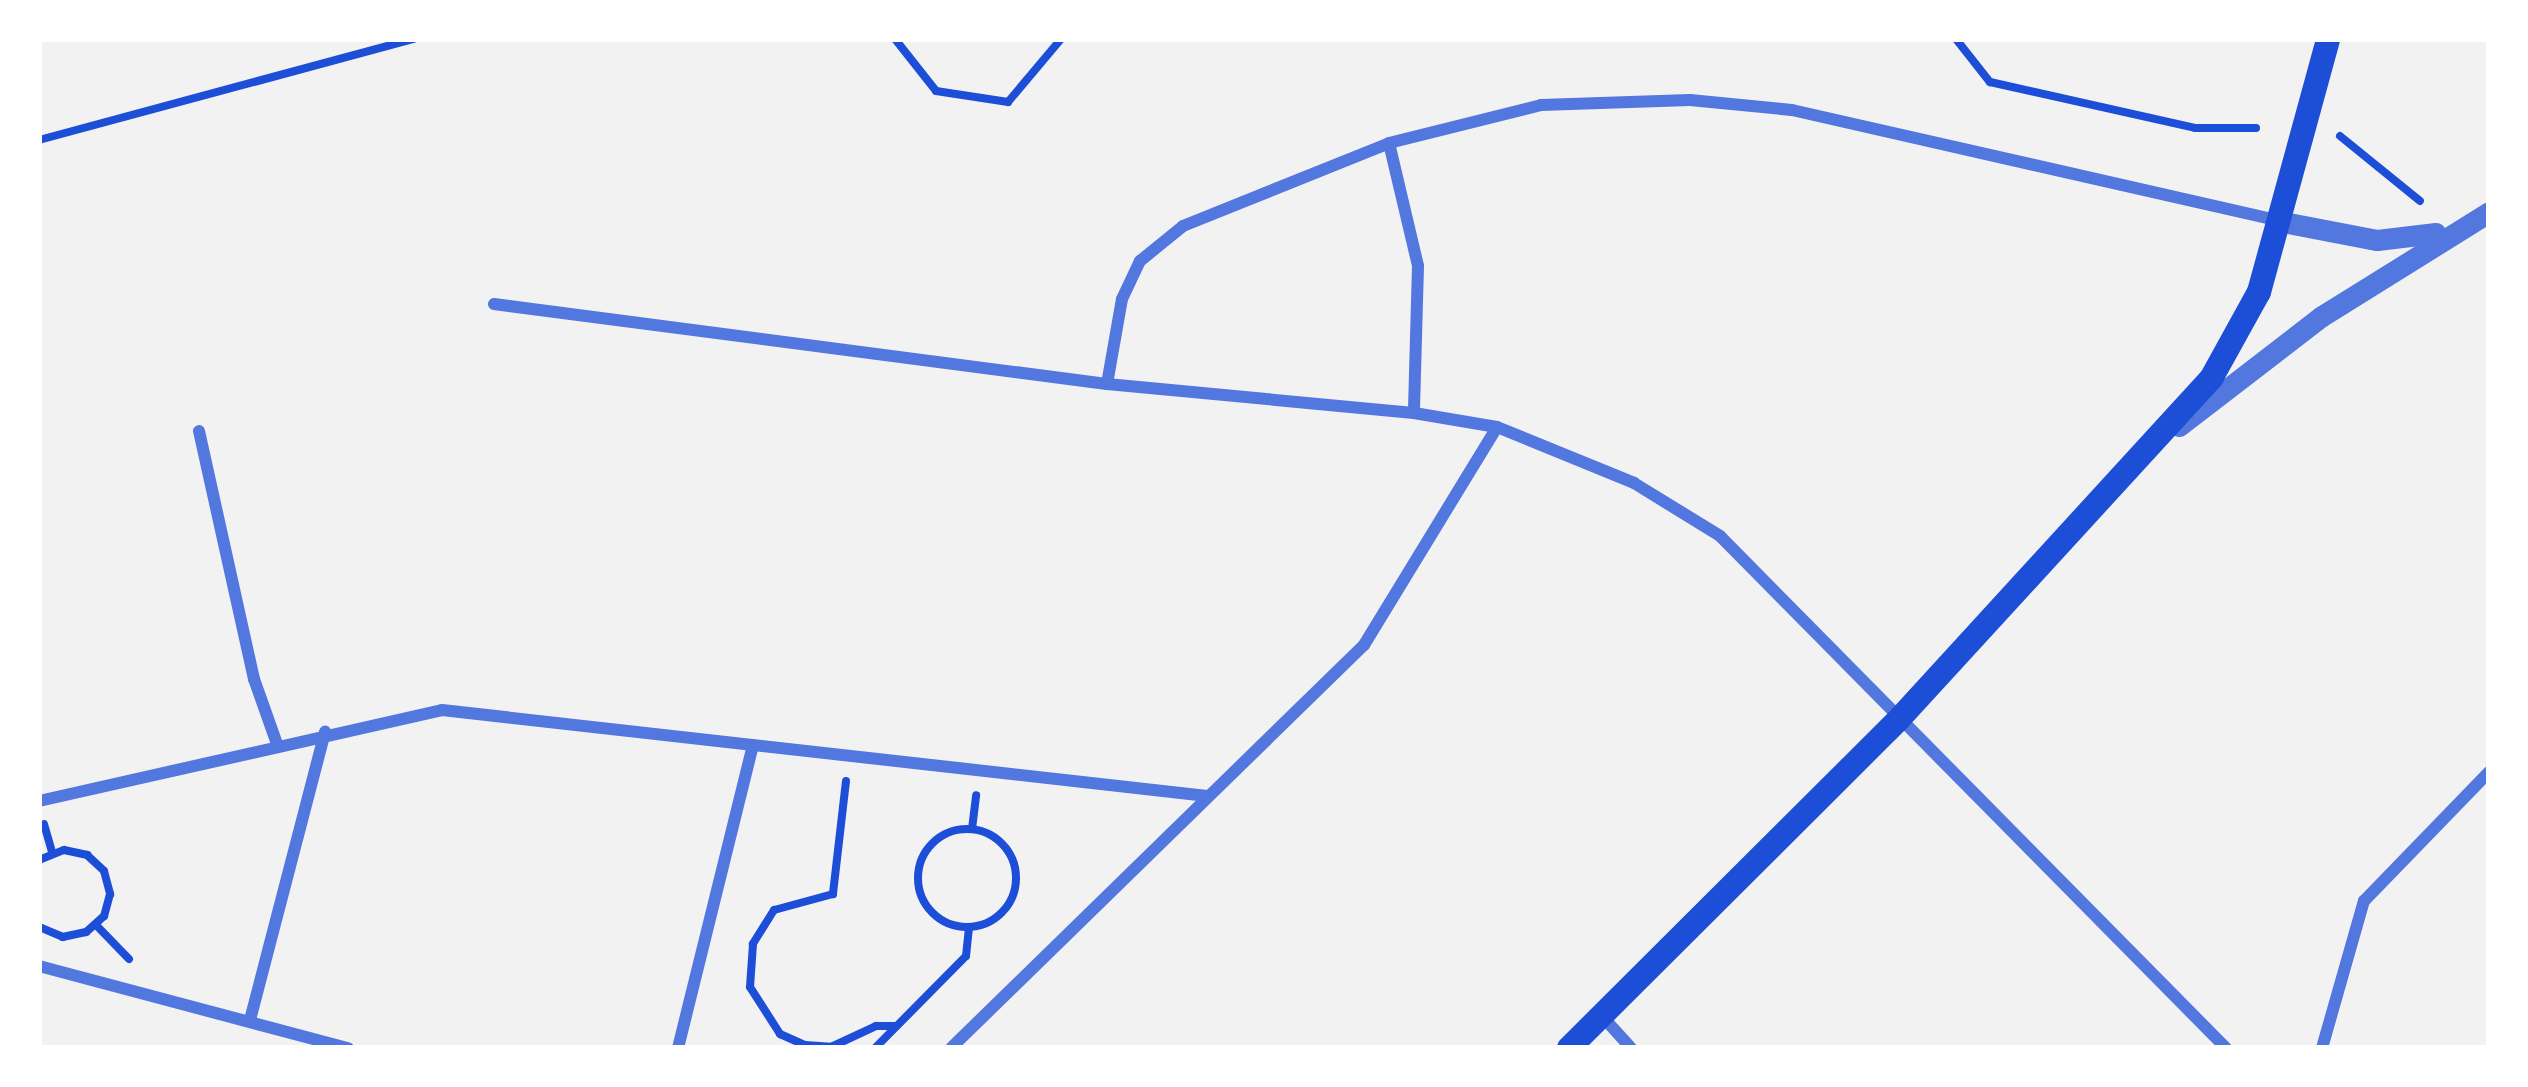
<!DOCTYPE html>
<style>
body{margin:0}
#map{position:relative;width:2528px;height:1087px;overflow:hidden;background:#f2f2f2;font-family:Ubuntu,sans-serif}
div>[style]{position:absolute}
.path>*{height:8px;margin:-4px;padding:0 4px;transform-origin:4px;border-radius:4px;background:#1d4ed8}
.path>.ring{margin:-4px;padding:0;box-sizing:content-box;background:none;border:8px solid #1d4ed8;border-radius:50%}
.minor>*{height:12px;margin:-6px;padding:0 6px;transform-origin:6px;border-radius:6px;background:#5277de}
.tertiary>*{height:21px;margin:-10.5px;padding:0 10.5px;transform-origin:10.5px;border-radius:10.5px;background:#5277de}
.secondary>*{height:24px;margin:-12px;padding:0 12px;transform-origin:12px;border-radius:12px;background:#1d4ed8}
span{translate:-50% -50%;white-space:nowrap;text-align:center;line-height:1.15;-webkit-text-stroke:12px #fff;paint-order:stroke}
.frame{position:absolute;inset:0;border:42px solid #fff;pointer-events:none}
</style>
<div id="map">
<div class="path">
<i style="left:895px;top:39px;width:66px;rotate:51.7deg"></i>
<i style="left:936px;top:91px;width:73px;rotate:8.7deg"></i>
<i style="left:1008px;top:102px;width:82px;rotate:-49.9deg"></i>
<i style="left:1956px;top:39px;width:55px;rotate:51.7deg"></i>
<i style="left:1990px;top:82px;width:210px;rotate:12.6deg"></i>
<i style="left:2195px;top:128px;width:61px"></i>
<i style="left:2340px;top:136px;width:103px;rotate:39.1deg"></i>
<i style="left:39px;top:140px;width:388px;rotate:-15.1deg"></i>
<i style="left:846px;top:781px;width:114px;rotate:96.6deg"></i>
<i style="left:833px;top:894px;width:61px;rotate:164.8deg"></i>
<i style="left:774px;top:910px;width:40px;rotate:122deg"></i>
<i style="left:753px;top:944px;width:43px;rotate:94deg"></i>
<i style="left:750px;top:987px;width:56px;rotate:57.4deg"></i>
<i style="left:780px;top:1034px;width:27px;rotate:24deg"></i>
<i style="left:805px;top:1045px;width:26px;rotate:4deg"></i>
<i style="left:831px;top:1047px;width:50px;rotate:-25deg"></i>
<i style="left:876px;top:1026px;width:20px"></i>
<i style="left:44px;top:824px;width:29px;rotate:74deg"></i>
<i style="left:972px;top:829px;width:34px;rotate:-83deg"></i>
<i class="ring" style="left:918px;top:829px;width:90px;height:90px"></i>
<i style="left:39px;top:860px;width:27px;rotate:-22deg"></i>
<i style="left:64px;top:850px;width:24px;rotate:12deg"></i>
<i style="left:87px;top:855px;width:23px;rotate:43deg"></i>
<i style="left:104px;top:871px;width:24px;rotate:75deg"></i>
<i style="left:110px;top:894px;width:23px;rotate:105deg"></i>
<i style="left:104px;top:916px;width:24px;rotate:138deg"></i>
<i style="left:86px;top:932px;width:24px;rotate:168deg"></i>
<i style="left:63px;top:937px;width:26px;rotate:-157deg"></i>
<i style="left:97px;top:926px;width:46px;rotate:45.9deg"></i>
<i style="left:875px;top:1048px;width:129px;rotate:-45.3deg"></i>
<i style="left:966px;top:956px;width:29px;rotate:-84deg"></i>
</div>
<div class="minor">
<i style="left:1389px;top:143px;width:126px;rotate:76.7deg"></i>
<i style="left:1418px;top:266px;width:147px;rotate:91.6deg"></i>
<i style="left:494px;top:304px;width:618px;rotate:7.44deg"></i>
<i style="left:1107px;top:384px;width:308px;rotate:5.4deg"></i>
<i style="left:1414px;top:413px;width:84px;rotate:9.6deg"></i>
<i style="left:1497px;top:427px;width:148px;rotate:22.2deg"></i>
<i style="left:1634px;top:483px;width:101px;rotate:31.6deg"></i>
<i style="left:1720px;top:536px;width:720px;rotate:45.34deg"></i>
<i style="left:1107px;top:384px;width:86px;rotate:-80deg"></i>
<i style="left:1122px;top:299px;width:42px;rotate:-64.7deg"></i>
<i style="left:1140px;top:261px;width:55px;rotate:-39.1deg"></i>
<i style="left:1183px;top:226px;width:222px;rotate:-21.9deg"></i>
<i style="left:1389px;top:143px;width:157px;rotate:-14deg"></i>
<i style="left:1541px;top:105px;width:149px;rotate:-1.9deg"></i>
<i style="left:1690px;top:100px;width:102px;rotate:5.6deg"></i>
<i style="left:1792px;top:110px;width:497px;rotate:12.8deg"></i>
<i style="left:199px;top:431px;width:254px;rotate:77.5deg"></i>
<i style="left:254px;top:679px;width:69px;rotate:70.5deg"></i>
<i style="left:39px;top:801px;width:413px;rotate:-12.7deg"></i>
<i style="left:442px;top:710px;width:770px;rotate:6.41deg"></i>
<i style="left:39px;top:966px;width:320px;rotate:14.9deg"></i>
<i style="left:1602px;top:1016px;width:43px;rotate:47.8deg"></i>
<i style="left:250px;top:1020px;width:298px;rotate:-75.4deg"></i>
<i style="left:678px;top:1048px;width:312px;rotate:-76.1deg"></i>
<i style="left:951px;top:1048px;width:577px;rotate:-44.3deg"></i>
<i style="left:1364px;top:645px;width:255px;rotate:-58.6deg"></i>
<i style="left:2322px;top:1048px;width:153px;rotate:-74.1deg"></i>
<i style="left:2364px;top:901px;width:180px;rotate:-45.9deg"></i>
</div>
<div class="tertiary">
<i style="left:2278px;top:221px;width:101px;rotate:10.9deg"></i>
<i style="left:2377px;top:240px;width:59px;rotate:-6.8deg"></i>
<i style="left:2179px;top:426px;width:180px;rotate:-37.6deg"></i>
<i style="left:2322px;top:316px;width:197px;rotate:-31.9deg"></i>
</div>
<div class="secondary">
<i style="left:1569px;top:1048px;width:467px;rotate:-44.9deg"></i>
<i style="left:1900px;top:718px;width:462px;rotate:-47.5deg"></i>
<i style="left:2212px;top:377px;width:97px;rotate:-61.1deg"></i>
<i style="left:2259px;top:292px;width:262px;rotate:-74.7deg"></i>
</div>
<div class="frame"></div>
</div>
